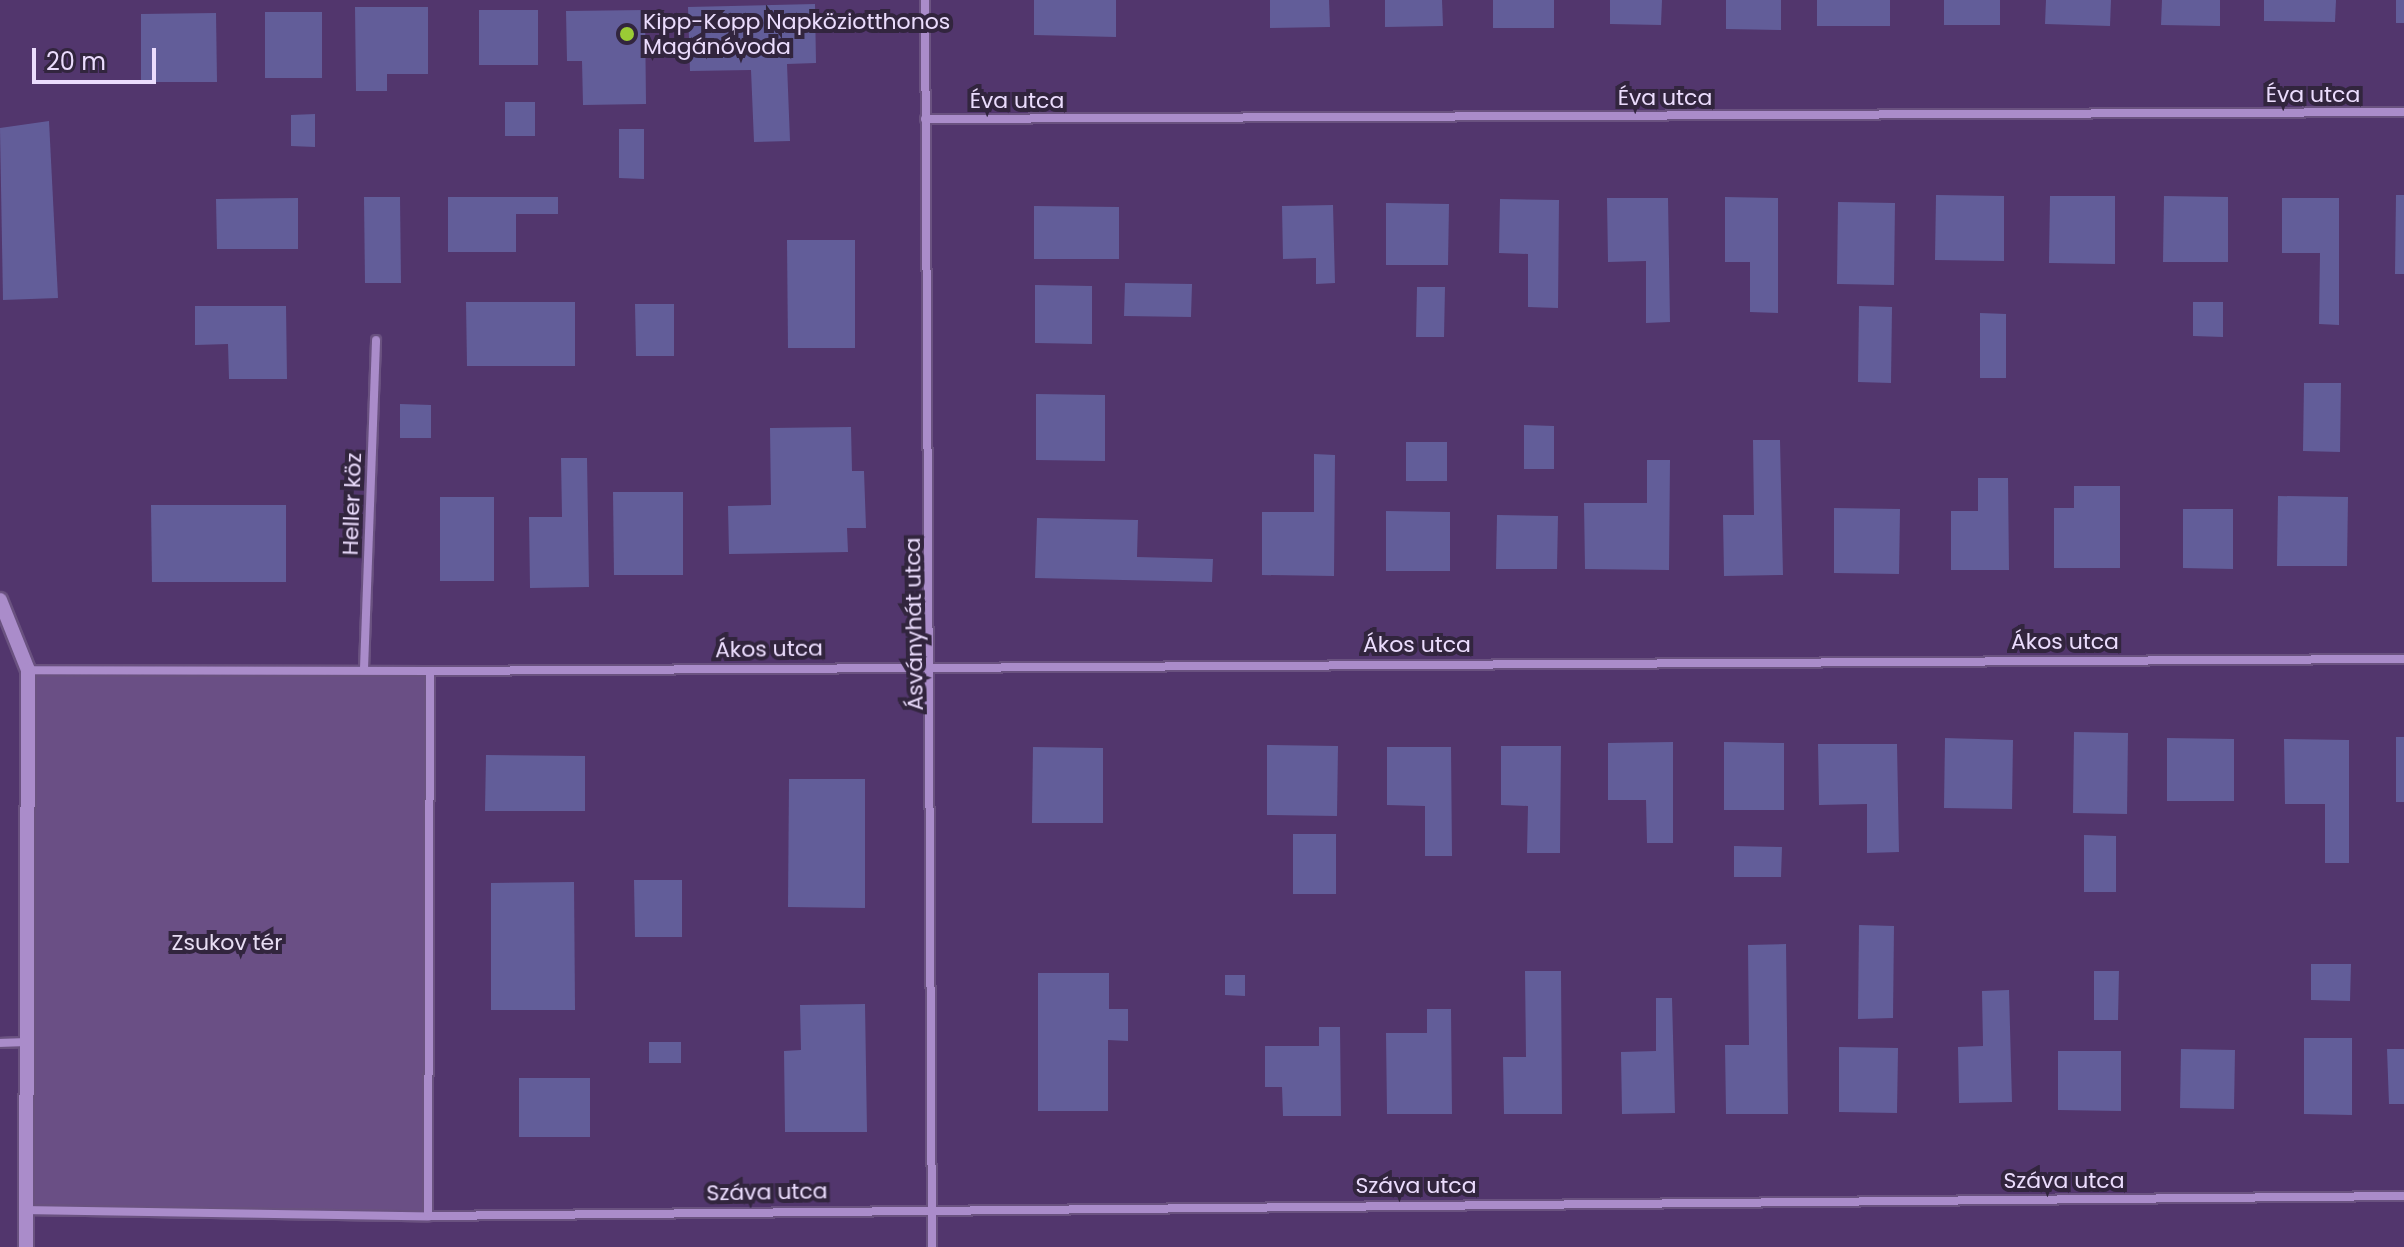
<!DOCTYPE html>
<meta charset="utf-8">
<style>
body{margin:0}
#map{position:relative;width:2404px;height:1247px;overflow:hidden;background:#52366d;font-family:Poppins,sans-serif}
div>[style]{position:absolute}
.green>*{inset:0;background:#6a4f85}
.building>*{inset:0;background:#625d99}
.roads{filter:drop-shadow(2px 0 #6a5280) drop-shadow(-2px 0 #6a5280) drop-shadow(0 2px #6a5280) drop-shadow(0 -2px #6a5280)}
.minor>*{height:8px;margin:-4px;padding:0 4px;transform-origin:4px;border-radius:4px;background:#aa8cca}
.tertiary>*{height:14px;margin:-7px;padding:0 7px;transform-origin:7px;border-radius:7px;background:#aa8cca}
.dots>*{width:22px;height:22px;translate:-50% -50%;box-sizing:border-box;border:4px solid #32253e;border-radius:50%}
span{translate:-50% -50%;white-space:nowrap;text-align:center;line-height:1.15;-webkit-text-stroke:8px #32253e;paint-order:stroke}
.poi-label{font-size:22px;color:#ebdcfd}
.left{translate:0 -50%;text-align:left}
.street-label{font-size:22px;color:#ebdcfd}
.park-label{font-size:22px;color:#e8def4}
.scale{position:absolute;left:32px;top:48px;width:124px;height:36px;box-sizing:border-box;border:4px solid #ebdcfd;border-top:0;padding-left:10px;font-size:24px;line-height:28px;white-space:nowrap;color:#ebdcfd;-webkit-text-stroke:6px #32253e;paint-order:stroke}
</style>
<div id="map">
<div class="green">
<i style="clip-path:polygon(28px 670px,430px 671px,428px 1216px,26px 1210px)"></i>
</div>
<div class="building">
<i style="clip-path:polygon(1034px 0,1116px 0,1116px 37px,1034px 35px)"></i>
<i style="clip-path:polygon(1270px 0,1329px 0,1330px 27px,1270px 28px)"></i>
<i style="clip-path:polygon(1385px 0,1442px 0,1443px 26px,1385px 27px)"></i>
<i style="clip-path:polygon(1493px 0,1554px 0,1554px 28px,1493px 28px)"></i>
<i style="clip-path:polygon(1610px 0,1662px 0,1661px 25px,1610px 24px)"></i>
<i style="clip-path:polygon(1726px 0,1781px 0,1781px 30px,1726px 29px)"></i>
<i style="clip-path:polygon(1817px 0,1890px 0,1890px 26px,1817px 26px)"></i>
<i style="clip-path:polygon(1944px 0,2000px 0,2000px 25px,1944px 25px)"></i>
<i style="clip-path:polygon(2046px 0,2111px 0,2110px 26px,2045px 24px)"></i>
<i style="clip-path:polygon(2162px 0,2220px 0,2220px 26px,2161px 25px)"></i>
<i style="clip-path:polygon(2264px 0,2336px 0,2335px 22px,2264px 21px)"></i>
<i style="clip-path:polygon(2396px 0,2404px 0,2404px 23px,2396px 23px)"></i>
<i style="clip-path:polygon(815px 4px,816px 63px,787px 64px,790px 141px,754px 142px,751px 70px,690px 71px,688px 7px)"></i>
<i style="clip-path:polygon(355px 7px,428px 7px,428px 74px,387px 74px,387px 91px,356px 91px)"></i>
<i style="clip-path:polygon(479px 10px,538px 10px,538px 65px,479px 65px)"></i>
<i style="clip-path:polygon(645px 10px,646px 104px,583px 105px,582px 61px,567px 61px,566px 11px)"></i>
<i style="clip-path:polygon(265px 12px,322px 12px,322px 78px,265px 78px)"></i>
<i style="clip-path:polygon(216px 13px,217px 82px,141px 82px,141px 14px)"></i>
<i style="clip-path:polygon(505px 102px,535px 102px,535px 136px,505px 136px)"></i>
<i style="clip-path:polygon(315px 114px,315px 147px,291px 146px,291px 115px)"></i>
<i style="clip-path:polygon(49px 121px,58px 298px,3px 300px,0 128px)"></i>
<i style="clip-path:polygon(619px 129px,644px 129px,644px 179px,619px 178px)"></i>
<i style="clip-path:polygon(1936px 195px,2004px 196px,2004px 261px,1935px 260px)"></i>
<i style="clip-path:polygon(2396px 195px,2404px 195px,2404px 274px,2395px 274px)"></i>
<i style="clip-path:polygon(2050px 196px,2115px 196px,2115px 264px,2049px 263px)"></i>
<i style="clip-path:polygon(2164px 196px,2228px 197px,2228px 262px,2163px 262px)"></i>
<i style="clip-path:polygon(364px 197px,400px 197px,401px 283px,365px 283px)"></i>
<i style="clip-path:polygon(448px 197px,558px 197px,558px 214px,516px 214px,516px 252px,448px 252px)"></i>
<i style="clip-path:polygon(1725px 197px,1778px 198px,1778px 313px,1750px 312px,1750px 262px,1725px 262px)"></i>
<i style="clip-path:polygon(298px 198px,298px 249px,217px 249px,216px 199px)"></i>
<i style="clip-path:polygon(1607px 198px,1668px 198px,1670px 322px,1646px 323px,1646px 261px,1608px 262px)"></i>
<i style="clip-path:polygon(2282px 198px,2339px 198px,2339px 325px,2319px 324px,2320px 253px,2282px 253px)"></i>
<i style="clip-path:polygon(1500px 199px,1559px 200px,1558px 308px,1528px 307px,1528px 254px,1499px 253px)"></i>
<i style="clip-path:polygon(1838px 202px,1895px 203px,1894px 285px,1837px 284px)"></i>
<i style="clip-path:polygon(1386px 203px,1449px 204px,1448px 265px,1386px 265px)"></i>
<i style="clip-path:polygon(1333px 205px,1335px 283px,1316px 284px,1316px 258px,1283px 259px,1282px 206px)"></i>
<i style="clip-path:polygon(1034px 206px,1119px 207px,1119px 259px,1034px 259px)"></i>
<i style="clip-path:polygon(787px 240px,855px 240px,855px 348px,788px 348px)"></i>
<i style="clip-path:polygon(1125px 283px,1192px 284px,1191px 317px,1124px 316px)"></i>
<i style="clip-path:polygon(1035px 285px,1092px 286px,1092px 344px,1035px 343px)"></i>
<i style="clip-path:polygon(1417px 287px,1445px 287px,1444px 337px,1416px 337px)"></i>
<i style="clip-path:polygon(466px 302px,575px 302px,575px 366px,467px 366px)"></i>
<i style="clip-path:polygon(2193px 302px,2223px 302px,2223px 337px,2193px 336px)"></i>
<i style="clip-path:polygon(635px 304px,674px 304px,674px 356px,636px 356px)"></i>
<i style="clip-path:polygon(195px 306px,286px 306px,287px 379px,229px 379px,228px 344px,195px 345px)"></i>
<i style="clip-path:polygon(1859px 306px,1892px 307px,1891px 383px,1858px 382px)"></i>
<i style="clip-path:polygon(1980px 313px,2006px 314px,2006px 378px,1980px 378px)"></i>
<i style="clip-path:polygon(2304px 383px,2341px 383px,2340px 452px,2303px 451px)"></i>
<i style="clip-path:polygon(1036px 394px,1105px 395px,1105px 461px,1036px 460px)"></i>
<i style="clip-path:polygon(400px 404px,431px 405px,431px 438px,400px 438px)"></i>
<i style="clip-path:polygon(1524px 425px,1554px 426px,1554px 469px,1524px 469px)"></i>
<i style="clip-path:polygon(851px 427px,852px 471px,864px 471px,866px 528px,847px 528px,848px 552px,729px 554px,728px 506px,771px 505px,770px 428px)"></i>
<i style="clip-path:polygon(1753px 440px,1780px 440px,1783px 575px,1724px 576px,1723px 515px,1754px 515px)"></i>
<i style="clip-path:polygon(1406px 442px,1447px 442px,1447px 481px,1406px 481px)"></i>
<i style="clip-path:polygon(1314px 454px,1335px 455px,1334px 576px,1262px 575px,1262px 512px,1314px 512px)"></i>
<i style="clip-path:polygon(561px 458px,587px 458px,589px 587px,530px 588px,529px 517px,562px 517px)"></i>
<i style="clip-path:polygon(1647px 460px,1670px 460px,1669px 570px,1585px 569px,1584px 503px,1647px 503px)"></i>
<i style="clip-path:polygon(1978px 478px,2008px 478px,2009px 570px,1951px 570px,1951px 511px,1978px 511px)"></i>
<i style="clip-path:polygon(2074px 486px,2120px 486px,2120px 568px,2054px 568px,2054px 508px,2074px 508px)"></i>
<i style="clip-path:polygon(613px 492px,683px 492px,683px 575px,614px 575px)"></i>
<i style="clip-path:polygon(2278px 496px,2348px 497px,2347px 566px,2277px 566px)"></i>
<i style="clip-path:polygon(440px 497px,494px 497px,494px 581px,440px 581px)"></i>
<i style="clip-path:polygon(151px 505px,286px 505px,286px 582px,152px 582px)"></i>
<i style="clip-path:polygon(1834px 508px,1900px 509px,1899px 574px,1834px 573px)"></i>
<i style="clip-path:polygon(2183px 509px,2233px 509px,2233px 569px,2183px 568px)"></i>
<i style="clip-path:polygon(1386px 511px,1450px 512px,1450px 571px,1386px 571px)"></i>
<i style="clip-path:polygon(1497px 515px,1558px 516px,1557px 569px,1496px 569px)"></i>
<i style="clip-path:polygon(1037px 518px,1138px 520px,1137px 557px,1213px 559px,1212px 582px,1035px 578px)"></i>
<i style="clip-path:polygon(2074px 732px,2128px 733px,2127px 814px,2073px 813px)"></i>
<i style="clip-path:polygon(2396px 737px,2404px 737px,2404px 802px,2396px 802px)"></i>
<i style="clip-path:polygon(1945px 738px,2013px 740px,2012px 809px,1944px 808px)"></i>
<i style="clip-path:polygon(2167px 738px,2234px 739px,2234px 801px,2167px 801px)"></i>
<i style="clip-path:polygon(2284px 739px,2349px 740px,2349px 863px,2325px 863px,2325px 804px,2285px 804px)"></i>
<i style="clip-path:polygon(1673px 742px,1673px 843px,1647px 843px,1646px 800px,1608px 800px,1608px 743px)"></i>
<i style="clip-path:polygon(1724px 742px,1784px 743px,1784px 810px,1724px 810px)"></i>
<i style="clip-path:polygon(1818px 744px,1897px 744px,1899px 852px,1867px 853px,1867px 804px,1819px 805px)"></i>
<i style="clip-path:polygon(1267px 745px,1338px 746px,1337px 816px,1267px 815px)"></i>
<i style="clip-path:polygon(1501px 746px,1561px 746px,1560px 853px,1527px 853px,1528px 806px,1501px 805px)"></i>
<i style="clip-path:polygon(1033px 747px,1103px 748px,1103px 823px,1032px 823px)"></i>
<i style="clip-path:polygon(1387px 747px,1451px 747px,1452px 856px,1425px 856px,1425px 806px,1387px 805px)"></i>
<i style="clip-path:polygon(486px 755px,585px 756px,585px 811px,485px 811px)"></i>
<i style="clip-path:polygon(789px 779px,865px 779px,865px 908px,788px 907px)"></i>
<i style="clip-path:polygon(1293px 834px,1336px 834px,1336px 894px,1293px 894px)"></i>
<i style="clip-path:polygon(2084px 835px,2116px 836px,2116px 892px,2084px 892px)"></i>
<i style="clip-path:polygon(1734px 846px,1782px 847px,1781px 877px,1734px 877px)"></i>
<i style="clip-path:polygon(634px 880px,682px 880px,682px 937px,635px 937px)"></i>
<i style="clip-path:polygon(574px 882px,575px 1010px,491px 1010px,491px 883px)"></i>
<i style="clip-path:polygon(1859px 925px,1894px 926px,1893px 1018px,1858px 1019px)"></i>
<i style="clip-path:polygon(1786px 944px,1788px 1114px,1726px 1114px,1725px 1045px,1749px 1045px,1748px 945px)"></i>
<i style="clip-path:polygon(2311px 964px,2351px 964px,2350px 1001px,2311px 1000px)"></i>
<i style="clip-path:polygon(1525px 971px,1561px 971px,1562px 1114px,1504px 1114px,1503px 1057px,1526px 1057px)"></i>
<i style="clip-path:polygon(2094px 971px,2119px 971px,2118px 1020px,2094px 1020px)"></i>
<i style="clip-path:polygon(1038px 973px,1109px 973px,1109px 1009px,1128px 1009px,1128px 1041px,1108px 1040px,1108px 1111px,1038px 1111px)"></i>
<i style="clip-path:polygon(1225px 975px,1245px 975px,1245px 996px,1225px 995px)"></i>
<i style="clip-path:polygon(2009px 990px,2012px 1102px,1959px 1103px,1958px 1047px,1983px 1046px,1982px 991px)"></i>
<i style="clip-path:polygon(1656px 998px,1672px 998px,1675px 1113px,1622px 1114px,1621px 1052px,1656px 1051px)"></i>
<i style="clip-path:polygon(865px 1004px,867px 1132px,785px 1132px,784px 1051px,801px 1050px,800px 1005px)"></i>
<i style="clip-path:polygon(1427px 1009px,1451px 1009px,1452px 1114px,1387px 1114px,1386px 1033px,1427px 1033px)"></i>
<i style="clip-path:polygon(1319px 1027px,1340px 1027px,1341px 1116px,1283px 1116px,1282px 1087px,1265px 1087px,1265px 1046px,1319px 1046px)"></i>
<i style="clip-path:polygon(2304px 1038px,2352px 1038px,2352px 1115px,2304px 1114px)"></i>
<i style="clip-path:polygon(649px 1042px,681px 1042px,681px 1063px,649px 1063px)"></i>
<i style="clip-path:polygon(1839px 1047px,1898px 1048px,1897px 1113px,1839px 1112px)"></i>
<i style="clip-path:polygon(2181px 1049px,2235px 1050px,2234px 1109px,2180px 1108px)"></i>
<i style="clip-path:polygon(2387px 1049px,2404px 1049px,2404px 1104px,2389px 1104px)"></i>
<i style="clip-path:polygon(2058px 1051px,2121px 1051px,2121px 1111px,2058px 1110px)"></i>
<i style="clip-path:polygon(519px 1078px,590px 1078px,590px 1137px,519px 1137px)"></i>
</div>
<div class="roads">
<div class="minor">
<i style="left:925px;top:0;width:1247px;rotate:89.68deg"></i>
<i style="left:925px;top:119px;width:1479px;rotate:-0.27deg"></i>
<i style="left:364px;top:669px;width:329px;rotate:-87.9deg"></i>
<i style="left:430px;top:671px;width:1974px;rotate:-0.35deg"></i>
<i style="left:0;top:1043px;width:23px;rotate:-2deg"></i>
<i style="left:26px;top:1210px;width:402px;rotate:0.9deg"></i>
<i style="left:428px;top:1216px;width:545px;rotate:-89.79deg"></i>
<i style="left:430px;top:671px;width:402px;rotate:-179.9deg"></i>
<i style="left:428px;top:1216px;width:1976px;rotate:-0.58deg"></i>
</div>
<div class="tertiary">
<i style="left:0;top:600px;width:75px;rotate:68.2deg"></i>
<i style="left:28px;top:670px;width:577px;rotate:90.2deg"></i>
</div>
</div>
<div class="dots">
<i style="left:627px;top:34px;background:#9acb35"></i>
</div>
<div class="poi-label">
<span class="left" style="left:643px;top:34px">Kipp-Kopp Napköziotthonos<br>Magánóvoda</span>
</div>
<div class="street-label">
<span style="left:2313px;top:95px">Éva utca</span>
<span style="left:1665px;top:98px">Éva utca</span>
<span style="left:1017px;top:101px">Éva utca</span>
<span style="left:352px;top:504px;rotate:-88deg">Heller köz</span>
<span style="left:914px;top:624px;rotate:-91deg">Ásványhát utca</span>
<span style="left:2065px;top:642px">Ákos utca</span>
<span style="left:1417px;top:645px">Ákos utca</span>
<span style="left:769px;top:649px;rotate:-1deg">Ákos utca</span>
<span style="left:2064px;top:1181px">Száva utca</span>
<span style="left:1416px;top:1186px">Száva utca</span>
<span style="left:767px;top:1192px;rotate:-1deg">Száva utca</span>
</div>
<div class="park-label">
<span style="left:227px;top:943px">Zsukov tér</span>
</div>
<div class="scale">20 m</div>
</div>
